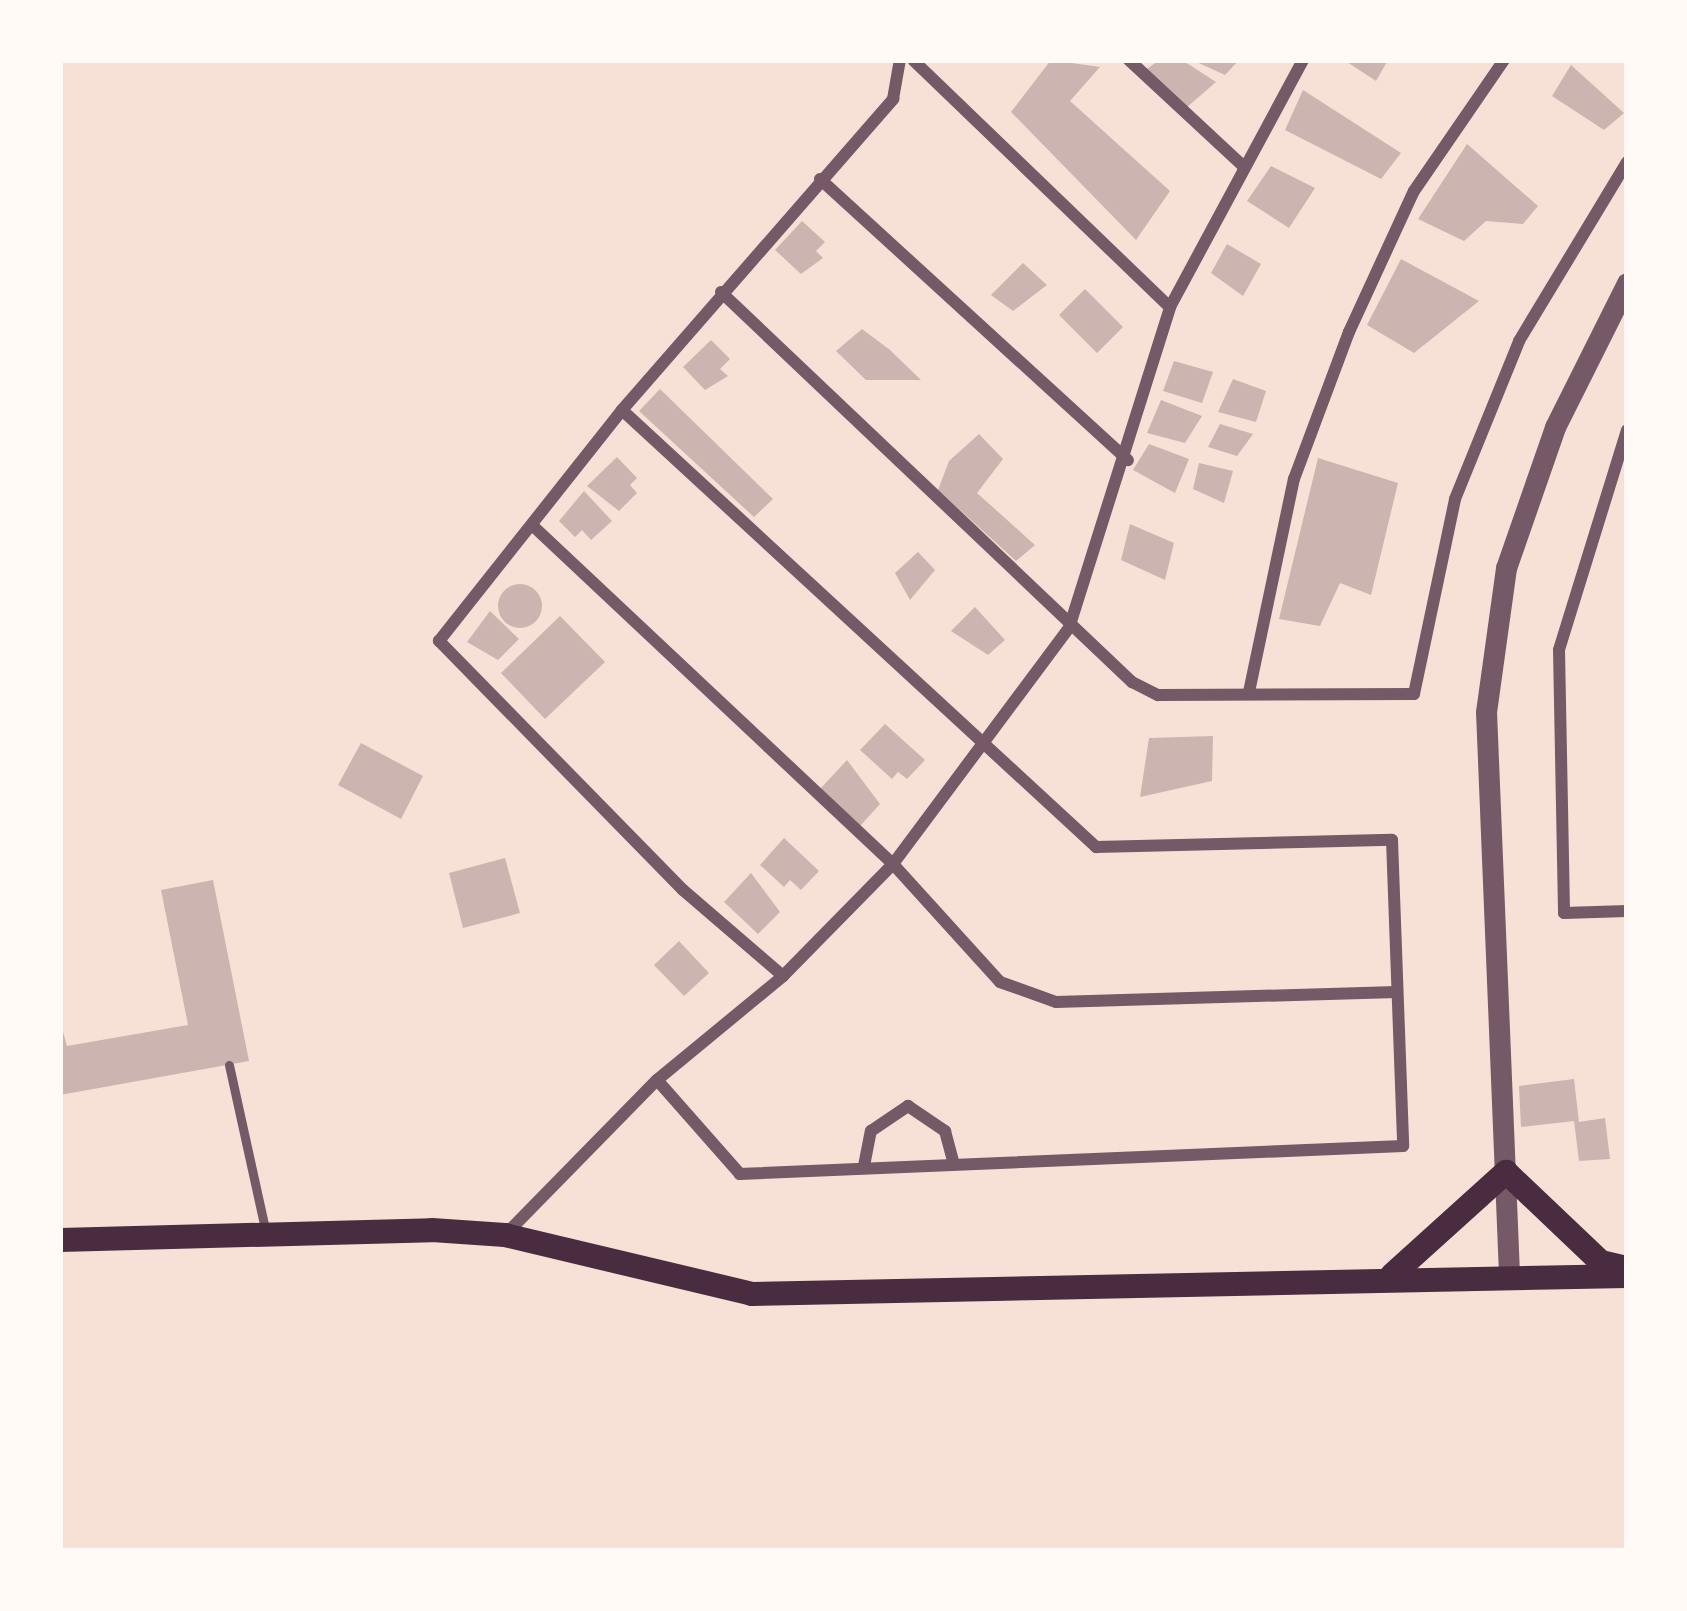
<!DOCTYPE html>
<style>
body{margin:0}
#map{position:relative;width:1687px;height:1611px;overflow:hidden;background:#f7e1d7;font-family:Figtree,sans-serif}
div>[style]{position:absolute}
.building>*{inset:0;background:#ccb4b1}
.round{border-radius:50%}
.service>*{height:9px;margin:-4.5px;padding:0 4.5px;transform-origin:4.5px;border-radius:4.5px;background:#755966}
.minor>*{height:12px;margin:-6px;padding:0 6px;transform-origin:6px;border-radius:6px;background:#755966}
.tertiary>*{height:21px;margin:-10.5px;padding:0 10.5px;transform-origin:10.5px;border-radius:10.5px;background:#755966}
.secondary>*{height:24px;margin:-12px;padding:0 12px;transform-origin:12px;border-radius:12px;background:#4a2c40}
span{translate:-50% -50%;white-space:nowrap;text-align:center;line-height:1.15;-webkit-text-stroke:12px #fffaf5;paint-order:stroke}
.frame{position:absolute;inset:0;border:63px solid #fffaf5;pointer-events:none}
</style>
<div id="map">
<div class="building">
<i style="clip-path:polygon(1051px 60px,1100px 67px,1070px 101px,1170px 191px,1136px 240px,1011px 112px)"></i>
<i style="clip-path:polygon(1159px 60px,1182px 60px,1216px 82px,1186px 108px,1147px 69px)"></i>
<i style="clip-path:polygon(1192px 60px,1239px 60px,1225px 75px)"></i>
<i style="clip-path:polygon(1344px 60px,1388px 60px,1376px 81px)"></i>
<i style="clip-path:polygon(1571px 65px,1624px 113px,1604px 130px,1552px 96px)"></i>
<i style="clip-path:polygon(1303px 90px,1401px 153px,1381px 179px,1285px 130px)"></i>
<i style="clip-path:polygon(1467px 144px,1538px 206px,1523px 224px,1486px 221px,1464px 241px,1418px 219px)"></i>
<i style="clip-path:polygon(1271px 166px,1315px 188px,1289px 228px,1247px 201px)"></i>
<i style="clip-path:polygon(802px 221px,825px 242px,816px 251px,823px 258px,801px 274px,775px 250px)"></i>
<i style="clip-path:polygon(1227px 244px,1261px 264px,1243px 296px,1211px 273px)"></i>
<i style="clip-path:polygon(1401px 259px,1479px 301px,1414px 353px,1367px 325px)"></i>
<i style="clip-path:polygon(1023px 263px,1047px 285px,1013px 311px,991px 295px)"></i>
<i style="clip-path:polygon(1085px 289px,1123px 327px,1097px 353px,1059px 315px)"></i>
<i style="clip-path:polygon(862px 329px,890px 350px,921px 380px,866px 380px,836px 351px)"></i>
<i style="clip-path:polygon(711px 340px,730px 359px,720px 369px,728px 376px,705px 390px,683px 367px)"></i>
<i style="clip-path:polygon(1174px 361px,1213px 372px,1202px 403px,1163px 391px)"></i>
<i style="clip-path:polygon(1233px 379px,1266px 391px,1256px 422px,1218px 412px)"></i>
<i style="clip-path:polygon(660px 389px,773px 499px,754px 517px,639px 411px)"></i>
<i style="clip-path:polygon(1161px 400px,1202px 416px,1185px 443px,1147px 433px)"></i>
<i style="clip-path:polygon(1220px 424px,1253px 434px,1237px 456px,1208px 447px)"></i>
<i style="clip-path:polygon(979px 434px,1003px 459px,977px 493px,1035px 545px,1016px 561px,938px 490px,949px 461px)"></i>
<i style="clip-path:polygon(1149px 444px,1189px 459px,1175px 493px,1133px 470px)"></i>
<i style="clip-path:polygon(617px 457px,637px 478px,630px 485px,637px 493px,619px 511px,587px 486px)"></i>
<i style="clip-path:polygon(1318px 458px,1398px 483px,1371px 595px,1340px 583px,1320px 626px,1279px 619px)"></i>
<i style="clip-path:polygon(1199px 463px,1233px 471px,1224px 503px,1193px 489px)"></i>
<i style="clip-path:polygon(584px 491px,612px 521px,591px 540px,582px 530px,575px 537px,559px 521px)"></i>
<i style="clip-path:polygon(1130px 524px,1174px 543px,1165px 580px,1121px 560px)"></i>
<i style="clip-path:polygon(918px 552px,935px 570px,910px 600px,895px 573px)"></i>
<i class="round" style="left:498px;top:584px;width:44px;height:44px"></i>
<i style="clip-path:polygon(975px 607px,1005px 640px,988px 655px,951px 631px)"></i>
<i style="clip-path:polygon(490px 611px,519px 639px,498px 660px,467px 642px)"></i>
<i style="clip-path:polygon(560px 616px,605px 662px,545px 719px,501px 673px)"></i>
<i style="clip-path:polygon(885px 724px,925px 760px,907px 779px,898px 772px,892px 779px,860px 750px)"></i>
<i style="clip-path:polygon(1213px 736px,1212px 781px,1140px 797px,1149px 738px)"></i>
<i style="clip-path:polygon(361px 743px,423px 776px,401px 819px,338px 785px)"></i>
<i style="clip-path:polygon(847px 760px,880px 804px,860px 826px,820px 789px)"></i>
<i style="clip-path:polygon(784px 838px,819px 871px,801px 890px,790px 880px,784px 887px,760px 865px)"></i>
<i style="clip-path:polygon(505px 858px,520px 913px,463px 928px,449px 873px)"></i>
<i style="clip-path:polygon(751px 873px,780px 912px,758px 934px,724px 902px)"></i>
<i style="clip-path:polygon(213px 880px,249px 1061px,60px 1095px,60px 1021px,67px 1046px,188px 1025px,161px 890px)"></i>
<i style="clip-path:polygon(679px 941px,709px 973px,684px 996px,654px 965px)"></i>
<i style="clip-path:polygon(1574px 1079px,1579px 1122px,1605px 1118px,1610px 1159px,1579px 1161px,1574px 1121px,1521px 1127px,1519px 1086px)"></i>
</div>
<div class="service">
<i style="left:229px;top:1065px;width:168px;rotate:77.6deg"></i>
</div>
<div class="minor">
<i style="left:913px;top:60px;width:356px;rotate:43.9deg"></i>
<i style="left:1129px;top:60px;width:157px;rotate:42.9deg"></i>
<i style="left:820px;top:179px;width:417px;rotate:42.4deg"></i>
<i style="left:721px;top:292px;width:567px;rotate:43.5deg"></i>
<i style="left:1132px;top:682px;width:29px;rotate:27deg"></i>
<i style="left:1158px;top:695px;width:256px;rotate:-0.2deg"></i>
<i style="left:1414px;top:694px;width:199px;rotate:-78.1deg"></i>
<i style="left:1455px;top:499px;width:170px;rotate:-67.9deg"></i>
<i style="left:1519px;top:341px;width:209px;rotate:-58.9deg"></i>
<i style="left:622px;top:410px;width:645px;rotate:42.67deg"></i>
<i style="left:1096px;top:847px;width:296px;rotate:-1.4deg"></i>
<i style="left:1392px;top:840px;width:306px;rotate:87.9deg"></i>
<i style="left:1403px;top:1146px;width:664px;rotate:177.58deg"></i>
<i style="left:740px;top:1174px;width:125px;rotate:-131.4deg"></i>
<i style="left:1627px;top:430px;width:230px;rotate:107.2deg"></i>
<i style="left:1559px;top:650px;width:263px;rotate:88.9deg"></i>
<i style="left:1564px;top:913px;width:63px;rotate:-1.8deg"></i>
<i style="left:532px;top:525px;width:495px;rotate:43.2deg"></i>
<i style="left:893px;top:864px;width:159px;rotate:47.8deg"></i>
<i style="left:1000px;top:982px;width:59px;rotate:19.7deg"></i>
<i style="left:1056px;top:1002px;width:341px;rotate:-1.7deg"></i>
<i style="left:1249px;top:692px;width:218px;rotate:-78.1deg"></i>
<i style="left:1294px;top:479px;width:157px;rotate:-69.5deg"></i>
<i style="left:1349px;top:332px;width:155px;rotate:-65.3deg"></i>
<i style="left:1414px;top:191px;width:159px;rotate:-55.5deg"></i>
<i style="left:783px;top:976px;width:132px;rotate:-139.3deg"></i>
<i style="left:683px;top:890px;width:349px;rotate:-134.4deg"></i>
<i style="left:439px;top:641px;width:295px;rotate:-51.6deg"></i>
<i style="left:622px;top:410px;width:413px;rotate:-48.9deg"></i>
<i style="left:893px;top:99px;width:40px;rotate:-80deg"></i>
<i style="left:864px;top:1166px;width:36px;rotate:-79deg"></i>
<i style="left:871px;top:1131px;width:45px;rotate:-34deg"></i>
<i style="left:908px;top:1106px;width:45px;rotate:34deg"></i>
<i style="left:945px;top:1131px;width:30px;rotate:75deg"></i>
<i style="left:505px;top:1235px;width:217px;rotate:-45.6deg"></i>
<i style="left:657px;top:1080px;width:163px;rotate:-39.5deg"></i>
<i style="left:783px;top:976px;width:157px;rotate:-45.5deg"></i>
<i style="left:893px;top:864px;width:294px;rotate:-53.3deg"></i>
<i style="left:1069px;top:628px;width:337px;rotate:-72.5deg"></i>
<i style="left:1170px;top:307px;width:281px;rotate:-61.7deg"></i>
</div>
<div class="tertiary">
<i style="left:1509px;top:1274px;width:562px;rotate:-92.34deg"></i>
<i style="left:1486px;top:712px;width:145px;rotate:-82.1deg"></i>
<i style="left:1506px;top:568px;width:149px;rotate:-70.8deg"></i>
<i style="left:1555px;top:427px;width:161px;rotate:-63.4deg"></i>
</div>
<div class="secondary">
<i style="left:60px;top:1240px;width:372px;rotate:-1.5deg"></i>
<i style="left:432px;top:1230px;width:73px;rotate:3.9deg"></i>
<i style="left:505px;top:1235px;width:254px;rotate:13.4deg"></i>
<i style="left:752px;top:1294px;width:875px;rotate:-1.18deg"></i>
<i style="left:1392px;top:1275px;width:154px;rotate:-42.1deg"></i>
<i style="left:1506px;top:1172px;width:131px;rotate:43.5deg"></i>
<i style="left:1601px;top:1262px;width:26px;rotate:13deg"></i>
</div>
<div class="frame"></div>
</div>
